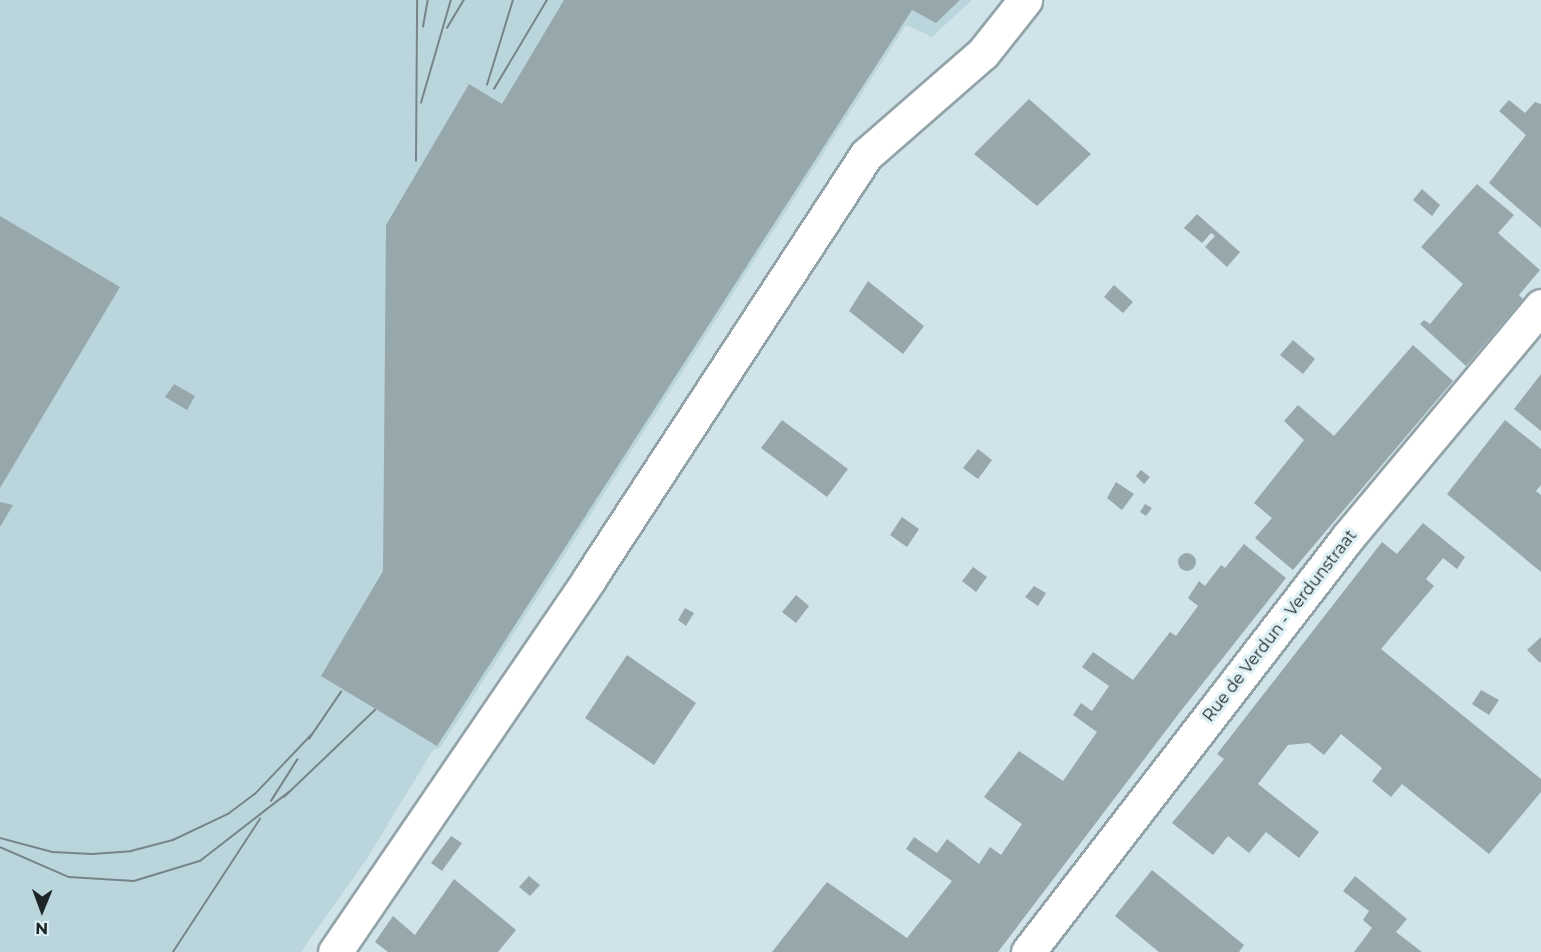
<!DOCTYPE html>
<style>
body{margin:0}
#map{position:relative;width:1541px;height:952px;overflow:hidden;background:#d0e3e8;font-family:Montserrat,sans-serif}
div>[style]{position:absolute}
.built>*{inset:0;background:#bad6dc}
.building>*{inset:0;background:#97a8ad}
.round{border-radius:50%}
.roads{filter:drop-shadow(2px 0 #92a4a9) drop-shadow(-2px 0 #92a4a9) drop-shadow(0 2px #92a4a9) drop-shadow(0 -2px #92a4a9)}
.street>*{height:33px;margin:-16.5px;padding:0 16.5px;transform-origin:16.5px;border-radius:16.5px;background:#fff}
.tram>*{height:1.5px;margin:-0.75px;padding:0 0.75px;transform-origin:0.75px;border-radius:0.75px;background:#778488}
span{translate:-50% -50%;white-space:nowrap;text-align:center;line-height:1.15;-webkit-text-stroke:6px #ddf0f5;paint-order:stroke}
.street-label{font-size:16px;color:#1e2527}
.north{position:absolute;left:12px;top:880px;width:60px;height:60px;-webkit-text-stroke:4px #ddf0f5;paint-order:stroke;rotate:181deg;font-size:16px;font-weight:700;line-height:24px;text-align:center;color:#1e2527}
.north::after{content:'';display:block;margin:auto;width:21px;height:27px;background:#1e2527;clip-path:polygon(50% 0,100% 100%,50% 72%,0 100%)}
</style>
<div id="map">
<div class="built">
<i style="clip-path:polygon(0 0,972px 0,932px 37px,906px 25px,440px 748px,433px 750px,368px 857px,301px 952px,0 952px)"></i>
</div>
<div class="building">
<i style="clip-path:polygon(564px 0,960px 0,936px 23px,912px 10px,437px 746px,321px 676px,383px 571px,386px 225px,469px 84px,502px 104px)"></i>
<i style="clip-path:polygon(1029px 99px,1091px 154px,1037px 206px,974px 154px)"></i>
<i style="clip-path:polygon(1509px 100px,1525px 113px,1535px 102px,1541px 104px,1541px 228px,1489px 183px,1526px 135px,1499px 111px)"></i>
<i style="clip-path:polygon(1477px 184px,1514px 215px,1498px 233px,1540px 270px,1519px 295px,1523px 299px,1466px 366px,1420px 324px,1424px 320px,1430px 324px,1463px 284px,1421px 247px)"></i>
<i style="clip-path:polygon(1422px 189px,1440px 205px,1432px 216px,1413px 200px)"></i>
<i style="clip-path:polygon(1197px 214px,1240px 252px,1227px 267px,1205px 247px,1215px 236px,1211px 233px,1202px 243px,1184px 228px)"></i>
<i style="clip-path:polygon(0 216px,120px 287px,0 488px)"></i>
<i style="clip-path:polygon(868px 281px,924px 326px,903px 354px,849px 311px)"></i>
<i style="clip-path:polygon(1114px 285px,1133px 302px,1123px 313px,1104px 297px)"></i>
<i style="clip-path:polygon(1293px 340px,1315px 359px,1303px 374px,1280px 355px)"></i>
<i style="clip-path:polygon(1413px 345px,1453px 381px,1293px 570px,1255px 538px,1272px 518px,1254px 503px,1304px 440px,1284px 421px,1298px 405px,1334px 436px)"></i>
<i style="clip-path:polygon(1541px 374px,1541px 431px,1514px 409px)"></i>
<i style="clip-path:polygon(174px 384px,195px 396px,187px 410px,165px 397px)"></i>
<i style="clip-path:polygon(782px 420px,848px 469px,827px 497px,761px 448px)"></i>
<i style="clip-path:polygon(1505px 420px,1541px 449px,1541px 485px,1536px 491px,1541px 495px,1541px 572px,1447px 494px)"></i>
<i style="clip-path:polygon(978px 449px,992px 460px,978px 479px,963px 468px)"></i>
<i style="clip-path:polygon(1141px 470px,1150px 477px,1144px 484px,1136px 476px)"></i>
<i style="clip-path:polygon(1116px 482px,1134px 494px,1122px 510px,1107px 498px)"></i>
<i style="clip-path:polygon(0 502px,13px 505px,0 527px)"></i>
<i style="clip-path:polygon(1145px 504px,1152px 508px,1146px 516px,1140px 512px)"></i>
<i style="clip-path:polygon(902px 517px,919px 529px,907px 547px,890px 535px)"></i>
<i style="clip-path:polygon(1423px 523px,1465px 557px,1457px 569px,1443px 558px,1426px 579px,1434px 586px,1381px 649px,1541px 779px,1541px 792px,1489px 854px,1402px 784px,1391px 797px,1372px 781px,1382px 768px,1341px 734px,1324px 755px,1309px 743px,1288px 745px,1258px 784px,1319px 832px,1299px 858px,1266px 832px,1249px 853px,1228px 836px,1213px 855px,1172px 823px,1224px 759px,1217px 754px,1382px 542px,1397px 554px)"></i>
<i style="clip-path:polygon(1244px 544px,1286px 578px,1180px 712px,998px 952px,772px 952px,827px 882px,907px 938px,952px 881px,906px 849px,914px 837px,937px 853px,947px 839px,979px 864px,990px 847px,1001px 855px,1022px 824px,984px 797px,1019px 751px,1063px 781px,1097px 732px,1073px 715px,1081px 703px,1092px 711px,1109px 686px,1082px 667px,1093px 652px,1133px 680px,1170px 632px,1176px 636px,1198px 606px,1188px 598px,1199px 581px,1205px 586px,1221px 565px,1225px 568px)"></i>
<i class="round" style="left:1178px;top:553px;width:18px;height:18px"></i>
<i style="clip-path:polygon(973px 567px,987px 577px,976px 592px,962px 581px)"></i>
<i style="clip-path:polygon(1034px 586px,1046px 593px,1038px 606px,1025px 597px)"></i>
<i style="clip-path:polygon(796px 595px,809px 606px,796px 623px,782px 612px)"></i>
<i style="clip-path:polygon(685px 608px,694px 613px,686px 626px,678px 620px)"></i>
<i style="clip-path:polygon(1541px 637px,1541px 661px,1540px 663px,1527px 650px)"></i>
<i style="clip-path:polygon(627px 655px,696px 703px,654px 765px,585px 718px)"></i>
<i style="clip-path:polygon(1481px 690px,1499px 700px,1489px 715px,1472px 704px)"></i>
<i style="clip-path:polygon(451px 836px,462px 843px,442px 871px,431px 863px)"></i>
<i style="clip-path:polygon(1152px 870px,1244px 945px,1239px 952px,1159px 952px,1115px 916px)"></i>
<i style="clip-path:polygon(529px 876px,540px 885px,530px 896px,519px 887px)"></i>
<i style="clip-path:polygon(1355px 876px,1407px 919px,1396px 932px,1422px 952px,1354px 952px,1372px 928px,1363px 920px,1369px 911px,1343px 891px)"></i>
<i style="clip-path:polygon(454px 879px,516px 930px,498px 952px,388px 952px,375px 942px,393px 916px,415px 935px)"></i>
</div>
<div class="roads">
<div class="street">
<i style="left:335px;top:952px;width:451px;rotate:-55.7deg"></i>
<i style="left:589px;top:579px;width:506px;rotate:-56.84deg"></i>
<i style="left:866px;top:155px;width:155px;rotate:-41.1deg"></i>
<i style="left:983px;top:53px;width:68px;rotate:-51.6deg"></i>
<i style="left:1028px;top:952px;width:524px;rotate:-52.36deg"></i>
<i style="left:1348px;top:537px;width:301px;rotate:-50.1deg"></i>
</div>
</div>
<div class="tram">
<i style="left:423px;top:27px;width:27px;rotate:-80deg"></i>
<i style="left:447px;top:28px;width:33px;rotate:-59deg"></i>
<i style="left:487px;top:85px;width:89px;rotate:-73deg"></i>
<i style="left:494px;top:89px;width:104px;rotate:-59.2deg"></i>
<i style="left:421px;top:103px;width:107px;rotate:-73.8deg"></i>
<i style="left:416px;top:161px;width:161px;rotate:-89.6deg"></i>
<i style="left:309px;top:739px;width:57px;rotate:-55.8deg"></i>
<i style="left:284px;top:797px;width:126px;rotate:-43.7deg"></i>
<i style="left:271px;top:801px;width:49px;rotate:-57.6deg"></i>
<i style="left:0;top:838px;width:55px;rotate:14.8deg"></i>
<i style="left:53px;top:852px;width:39px;rotate:3deg"></i>
<i style="left:92px;top:854px;width:39px;rotate:-4deg"></i>
<i style="left:131px;top:851px;width:43px;rotate:-14.7deg"></i>
<i style="left:173px;top:840px;width:61px;rotate:-25.3deg"></i>
<i style="left:228px;top:814px;width:34px;rotate:-37deg"></i>
<i style="left:255px;top:794px;width:84px;rotate:-46.4deg"></i>
<i style="left:0;top:847px;width:75px;rotate:23.5deg"></i>
<i style="left:69px;top:877px;width:65px;rotate:3.5deg"></i>
<i style="left:134px;top:881px;width:69px;rotate:-16.9deg"></i>
<i style="left:200px;top:861px;width:113px;rotate:-37.8deg"></i>
<i style="left:173px;top:952px;width:159px;rotate:-56.8deg"></i>
</div>
<div class="street-label">
<span style="left:1280px;top:626px;rotate:-52deg">Rue de Verdun - Verdunstraat</span>
</div>
<div class="north">N</div>
</div>
